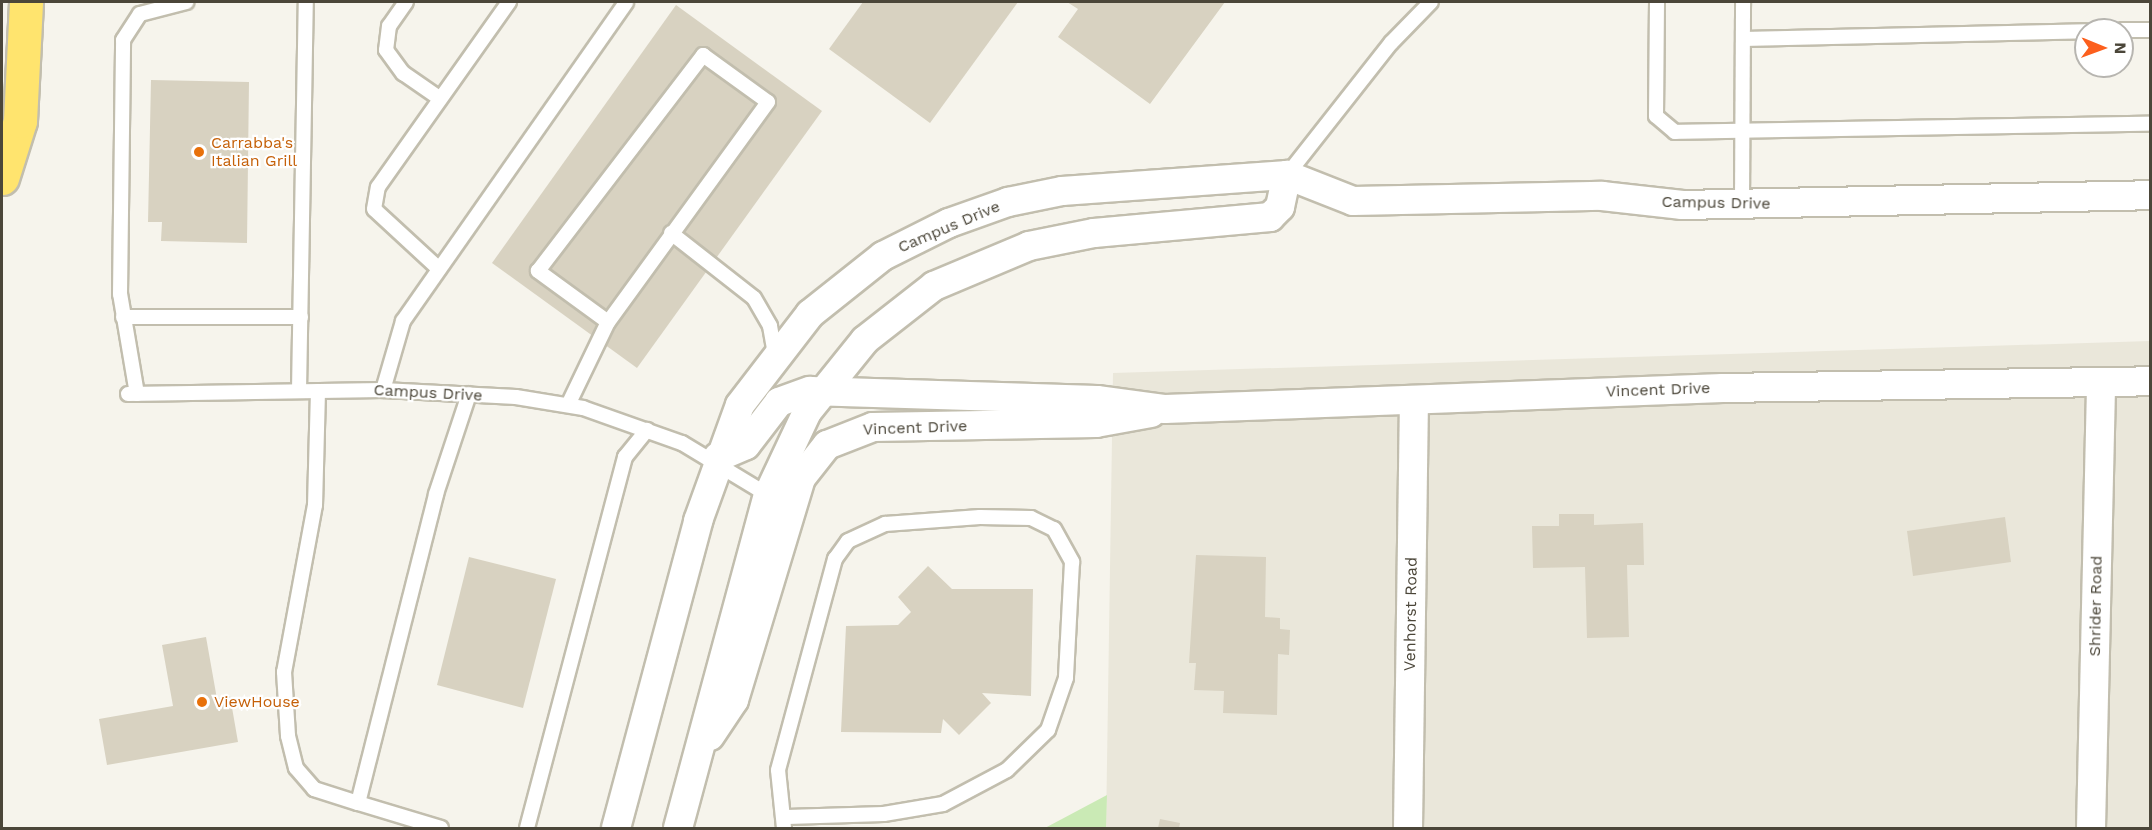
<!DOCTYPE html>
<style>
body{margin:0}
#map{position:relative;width:2152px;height:830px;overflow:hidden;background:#f6f4ec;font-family:"Work Sans",sans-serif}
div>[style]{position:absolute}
.residential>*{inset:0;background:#eae7da}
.green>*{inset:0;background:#caeab5}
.building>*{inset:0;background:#d8d2c1}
.roads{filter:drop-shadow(2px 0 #c2beae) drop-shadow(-2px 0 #c2beae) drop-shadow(0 2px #c2beae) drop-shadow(0 -2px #c2beae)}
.service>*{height:14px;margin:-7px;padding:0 7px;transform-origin:7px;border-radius:7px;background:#fff}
.minor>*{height:28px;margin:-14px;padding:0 14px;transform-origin:14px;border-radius:14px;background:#fff}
.motorway>*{height:33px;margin:-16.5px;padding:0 16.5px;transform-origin:16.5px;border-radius:16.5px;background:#ffe46e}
.dots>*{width:16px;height:16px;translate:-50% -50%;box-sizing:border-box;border:3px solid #fff;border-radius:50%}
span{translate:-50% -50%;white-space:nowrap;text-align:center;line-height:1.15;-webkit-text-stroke:4.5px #fff;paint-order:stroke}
.food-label{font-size:16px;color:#c56008}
.left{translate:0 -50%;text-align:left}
.street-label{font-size:16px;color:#4b4639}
.frame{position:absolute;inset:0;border:3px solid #4b4639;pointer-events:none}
.north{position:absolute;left:2074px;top:18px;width:60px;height:60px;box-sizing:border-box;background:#fff;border:2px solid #b7b5b0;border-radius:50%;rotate:91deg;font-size:16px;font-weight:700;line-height:24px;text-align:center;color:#4b4639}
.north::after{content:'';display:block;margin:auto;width:21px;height:27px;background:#fc5f1d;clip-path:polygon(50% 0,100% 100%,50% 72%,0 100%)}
</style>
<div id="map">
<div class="residential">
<i style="clip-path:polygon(2150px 341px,2150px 828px,1106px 828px,1113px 373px)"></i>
</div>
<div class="green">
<i style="clip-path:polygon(1107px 795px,1106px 828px,1045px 828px)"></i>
</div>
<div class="building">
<i style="clip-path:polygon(863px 2px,1018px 2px,930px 123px,829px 49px)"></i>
<i style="clip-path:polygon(1067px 2px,1225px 2px,1150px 104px,1058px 37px,1078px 9px)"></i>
<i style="clip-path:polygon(676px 5px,822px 111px,637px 368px,492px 263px)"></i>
<i style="clip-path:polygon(151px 80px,249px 82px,247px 243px,161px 241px,162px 222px,148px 222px)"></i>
<i style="clip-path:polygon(1559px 514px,1594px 514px,1594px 525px,1643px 523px,1644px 565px,1627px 565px,1629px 637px,1587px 638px,1585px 567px,1533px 568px,1532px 526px,1559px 526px)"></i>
<i style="clip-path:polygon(2005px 517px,2011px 562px,1913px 576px,1907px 531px)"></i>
<i style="clip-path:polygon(1196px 555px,1266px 557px,1265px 617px,1280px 618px,1280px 629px,1290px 630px,1289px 655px,1278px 654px,1277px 715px,1223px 713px,1224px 691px,1194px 690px,1196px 663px,1189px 663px)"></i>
<i style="clip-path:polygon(469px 557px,556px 579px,523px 708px,437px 685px)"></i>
<i style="clip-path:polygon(928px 566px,952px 589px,1033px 589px,1031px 696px,982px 693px,991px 703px,959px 735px,943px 719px,941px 733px,841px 732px,846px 626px,898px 625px,911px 612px,898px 597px)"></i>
<i style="clip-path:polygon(206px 637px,217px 699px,230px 696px,238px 742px,107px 765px,99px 719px,173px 706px,162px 645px)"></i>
<i style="clip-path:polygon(1160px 819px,1180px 823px,1179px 828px,1158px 828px)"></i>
</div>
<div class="roads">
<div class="service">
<i style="left:406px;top:2px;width:29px;rotate:125deg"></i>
<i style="left:389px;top:26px;width:24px;rotate:97deg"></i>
<i style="left:386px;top:50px;width:29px;rotate:54deg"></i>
<i style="left:403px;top:73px;width:44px;rotate:34.8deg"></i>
<i style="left:1657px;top:2px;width:114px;rotate:90.5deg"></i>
<i style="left:1656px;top:116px;width:25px;rotate:40deg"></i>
<i style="left:1675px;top:132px;width:475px;rotate:-1deg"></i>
<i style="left:2122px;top:30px;width:28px"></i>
<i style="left:1743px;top:39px;width:343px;rotate:-1.3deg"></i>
<i style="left:703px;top:55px;width:80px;rotate:35.9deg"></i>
<i style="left:768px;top:102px;width:272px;rotate:126deg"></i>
<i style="left:608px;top:322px;width:87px;rotate:-143.9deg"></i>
<i style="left:538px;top:271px;width:272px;rotate:-52.6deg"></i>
<i style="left:1287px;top:175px;width:168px;rotate:-51.8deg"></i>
<i style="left:1391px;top:43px;width:57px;rotate:-45.7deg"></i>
<i style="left:1742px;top:204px;width:202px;rotate:-89.7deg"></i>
<i style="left:671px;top:233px;width:105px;rotate:38.1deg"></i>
<i style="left:754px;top:298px;width:32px;rotate:60deg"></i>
<i style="left:770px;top:326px;width:28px;rotate:80deg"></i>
<i style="left:439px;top:269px;width:88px;rotate:-137.3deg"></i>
<i style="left:374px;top:209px;width:22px;rotate:-80deg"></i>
<i style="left:378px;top:187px;width:227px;rotate:-54.7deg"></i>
<i style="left:123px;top:317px;width:178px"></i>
<i style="left:383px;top:390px;width:72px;rotate:-73.8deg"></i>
<i style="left:403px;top:321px;width:389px;rotate:-55deg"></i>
<i style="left:299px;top:391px;width:389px;rotate:-89deg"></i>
<i style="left:318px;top:391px;width:114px;rotate:91.5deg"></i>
<i style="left:315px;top:505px;width:170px;rotate:100.5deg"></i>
<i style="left:284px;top:672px;width:64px;rotate:86.4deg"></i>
<i style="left:288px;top:736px;width:33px;rotate:76deg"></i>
<i style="left:296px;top:768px;width:28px;rotate:49deg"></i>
<i style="left:314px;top:789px;width:46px;rotate:17.7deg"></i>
<i style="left:128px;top:394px;width:255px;rotate:-0.9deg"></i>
<i style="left:383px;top:390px;width:133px;rotate:3deg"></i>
<i style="left:516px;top:397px;width:68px;rotate:9.3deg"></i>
<i style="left:583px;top:408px;width:105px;rotate:19.5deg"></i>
<i style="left:682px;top:443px;width:100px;rotate:31.2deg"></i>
<i style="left:137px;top:394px;width:101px;rotate:-99.6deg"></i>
<i style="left:120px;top:294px;width:254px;rotate:-89.3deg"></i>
<i style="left:123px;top:40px;width:31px;rotate:-57deg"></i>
<i style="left:140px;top:14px;width:48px;rotate:-14.6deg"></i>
<i style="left:568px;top:405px;width:92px;rotate:-64.3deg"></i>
<i style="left:441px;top:828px;width:87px;rotate:-163.2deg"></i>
<i style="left:358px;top:803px;width:319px;rotate:-75.8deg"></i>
<i style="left:436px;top:494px;width:105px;rotate:-71.7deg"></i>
<i style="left:527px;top:828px;width:384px;rotate:-75.2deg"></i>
<i style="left:625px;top:457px;width:35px;rotate:-51deg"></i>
<i style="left:784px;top:828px;width:58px;rotate:-95.9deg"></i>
<i style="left:778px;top:770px;width:219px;rotate:-74.9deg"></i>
<i style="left:835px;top:559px;width:22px;rotate:-54deg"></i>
<i style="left:848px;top:541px;width:41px;rotate:-24.7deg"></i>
<i style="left:885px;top:524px;width:95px;rotate:-4.2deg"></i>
<i style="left:980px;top:517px;width:51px;rotate:1.1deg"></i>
<i style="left:1031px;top:518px;width:25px;rotate:26deg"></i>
<i style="left:1054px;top:529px;width:38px;rotate:61deg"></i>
<i style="left:1072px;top:562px;width:116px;rotate:93deg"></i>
<i style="left:1066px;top:678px;width:55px;rotate:109.1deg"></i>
<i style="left:1048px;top:730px;width:57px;rotate:135.7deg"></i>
<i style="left:1007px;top:770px;width:72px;rotate:152deg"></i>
<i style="left:943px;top:804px;width:60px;rotate:170.4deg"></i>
<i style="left:884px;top:814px;width:97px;rotate:178.2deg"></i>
</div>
<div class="minor">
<i style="left:718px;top:457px;width:30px;rotate:-23deg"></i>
<i style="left:746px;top:445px;width:54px;rotate:-52.5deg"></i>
<i style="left:779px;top:402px;width:33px;rotate:-20deg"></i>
<i style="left:810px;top:391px;width:287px;rotate:1.8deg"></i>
<i style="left:1097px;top:400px;width:69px;rotate:7.5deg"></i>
<i style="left:1165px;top:409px;width:558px;rotate:-2.16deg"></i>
<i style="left:1723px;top:388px;width:427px;rotate:-0.9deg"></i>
<i style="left:710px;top:736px;width:43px;rotate:-56.3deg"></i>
<i style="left:734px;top:700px;width:232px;rotate:-73.2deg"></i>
<i style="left:801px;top:478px;width:42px;rotate:-51.8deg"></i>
<i style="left:827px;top:445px;width:49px;rotate:-21.4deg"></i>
<i style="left:873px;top:427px;width:223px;rotate:-1deg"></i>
<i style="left:1096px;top:423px;width:56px;rotate:-10.3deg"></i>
<i style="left:616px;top:828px;width:318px;rotate:-75deg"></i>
<i style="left:698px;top:521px;width:123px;rotate:-70.1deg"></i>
<i style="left:740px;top:405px;width:115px;rotate:-52.4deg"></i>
<i style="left:810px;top:314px;width:93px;rotate:-38.5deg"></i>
<i style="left:883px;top:256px;width:74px;rotate:-26.6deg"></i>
<i style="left:949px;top:223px;width:63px;rotate:-19.6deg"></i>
<i style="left:1008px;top:202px;width:55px;rotate:-11.5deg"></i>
<i style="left:1062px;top:191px;width:226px;rotate:-4.1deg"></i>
<i style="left:1287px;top:175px;width:71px;rotate:21.5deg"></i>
<i style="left:1353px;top:201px;width:249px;rotate:-1.2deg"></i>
<i style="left:1602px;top:196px;width:81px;rotate:6.4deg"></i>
<i style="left:1682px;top:205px;width:468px;rotate:-1.2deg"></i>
<i style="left:678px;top:828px;width:345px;rotate:-74.9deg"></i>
<i style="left:768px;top:495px;width:92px;rotate:-64.8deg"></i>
<i style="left:807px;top:412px;width:92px;rotate:-51.1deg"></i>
<i style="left:865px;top:340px;width:88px;rotate:-38deg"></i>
<i style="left:934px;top:286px;width:103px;rotate:-22.8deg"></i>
<i style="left:1029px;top:246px;width:66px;rotate:-11.3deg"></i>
<i style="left:1094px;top:233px;width:177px;rotate:-5.2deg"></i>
<i style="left:1270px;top:217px;width:14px;rotate:-45deg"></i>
<i style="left:1280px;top:207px;width:33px;rotate:-78deg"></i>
<i style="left:1408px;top:828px;width:428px;rotate:-89.2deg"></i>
<i style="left:2091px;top:828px;width:445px;rotate:-88.7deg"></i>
</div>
<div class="motorway">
<i style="left:2px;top:178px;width:60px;rotate:-72.5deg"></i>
<i style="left:20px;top:121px;width:119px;rotate:-87.1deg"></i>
</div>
</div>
<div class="dots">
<i style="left:199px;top:152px;background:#e8710a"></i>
<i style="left:202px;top:702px;background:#e8710a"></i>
</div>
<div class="food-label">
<span class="left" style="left:211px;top:152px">Carrabba's<br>Italian Grill</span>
<span class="left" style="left:214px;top:702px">ViewHouse</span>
</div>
<div class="street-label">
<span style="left:1716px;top:203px;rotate:1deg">Campus Drive</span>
<span style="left:949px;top:227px;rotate:-23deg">Campus Drive</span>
<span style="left:1658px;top:390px;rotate:-2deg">Vincent Drive</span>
<span style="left:428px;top:393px;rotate:3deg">Campus Drive</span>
<span style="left:915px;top:428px;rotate:-2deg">Vincent Drive</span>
<span style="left:2096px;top:606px;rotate:-89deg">Shrider Road</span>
<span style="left:1411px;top:614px;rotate:-89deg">Venhorst Road</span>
</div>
<div class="frame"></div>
<div class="north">N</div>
</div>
